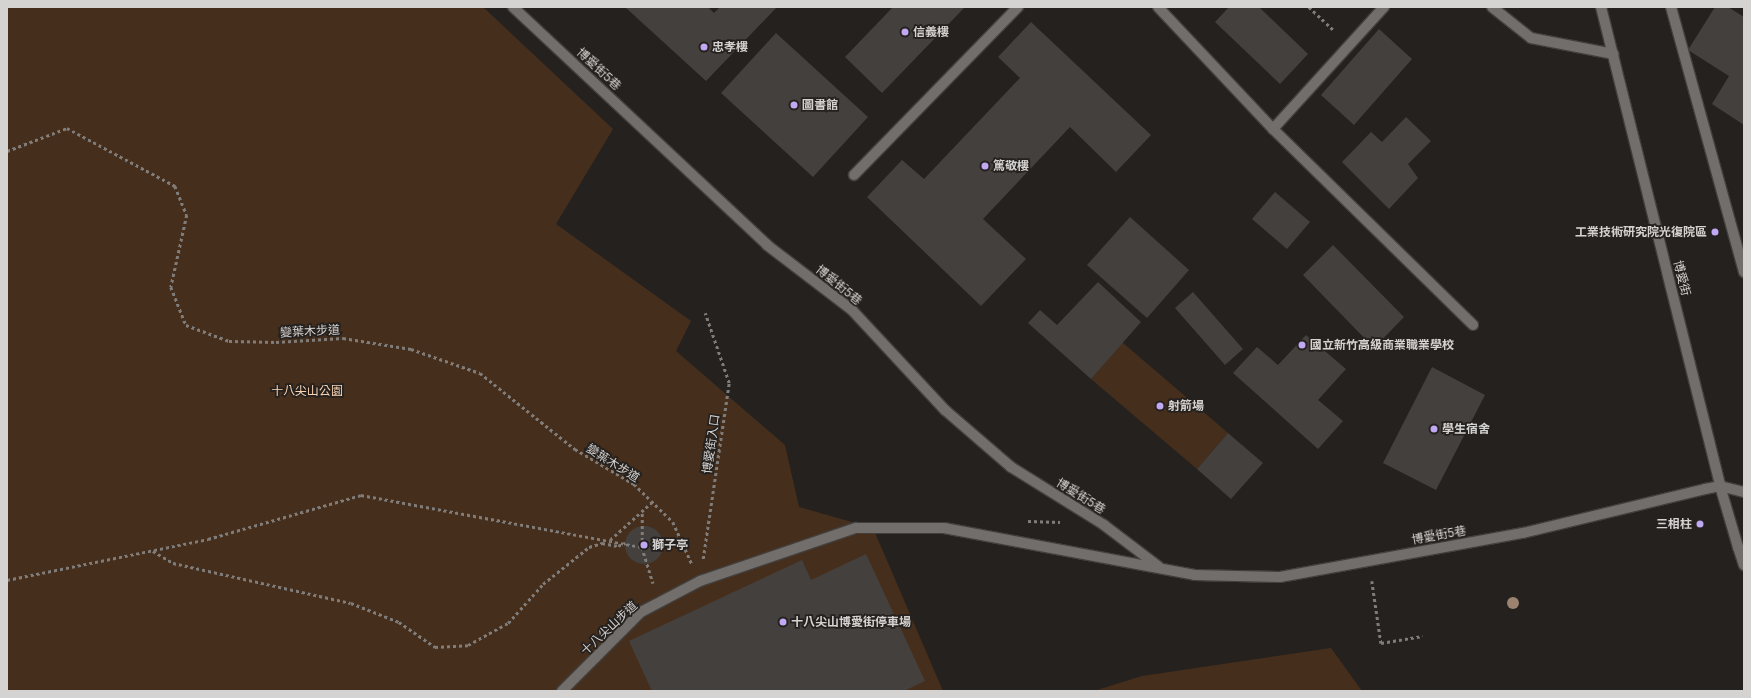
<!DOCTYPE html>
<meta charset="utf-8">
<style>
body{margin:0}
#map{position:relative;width:1751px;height:698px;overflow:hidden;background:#25211f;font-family:Inter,"Noto Sans TC",sans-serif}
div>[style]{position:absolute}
.green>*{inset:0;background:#452f1c}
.building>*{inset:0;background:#44403d}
.round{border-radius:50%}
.path>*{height:2.5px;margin-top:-1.25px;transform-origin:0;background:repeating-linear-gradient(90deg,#7f7c7a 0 3px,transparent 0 6px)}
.roads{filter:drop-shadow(1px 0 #423f3c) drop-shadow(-1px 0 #423f3c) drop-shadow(0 1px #423f3c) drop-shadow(0 -1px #423f3c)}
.service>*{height:10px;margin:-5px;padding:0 5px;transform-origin:5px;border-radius:5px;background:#726e6b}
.pedestrian>*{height:10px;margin:-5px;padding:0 5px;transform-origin:5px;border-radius:5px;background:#726e6b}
.minor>*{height:10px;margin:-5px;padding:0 5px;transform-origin:5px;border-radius:5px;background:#726e6b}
.trees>*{width:12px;height:12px;margin:-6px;border-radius:50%;background:#9b836f}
.dots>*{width:11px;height:11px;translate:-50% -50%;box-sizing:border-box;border:2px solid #25211f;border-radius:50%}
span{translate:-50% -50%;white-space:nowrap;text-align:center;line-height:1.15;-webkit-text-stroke:3.5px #25211f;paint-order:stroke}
.poi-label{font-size:12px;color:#d5d3d1;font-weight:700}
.left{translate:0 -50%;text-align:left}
.right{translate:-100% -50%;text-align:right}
.street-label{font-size:12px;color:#d5d3d1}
.park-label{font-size:12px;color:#fcd4b1}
.frame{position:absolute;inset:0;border:8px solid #d5d3d1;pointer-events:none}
</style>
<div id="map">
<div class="green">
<i style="clip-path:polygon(7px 7px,483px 7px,613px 129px,556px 224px,691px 321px,676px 351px,785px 445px,799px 507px,873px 528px,943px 691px,7px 691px)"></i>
<i style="clip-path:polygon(1122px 342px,1228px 433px,1197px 469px,1091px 379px)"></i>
<i style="clip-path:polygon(1331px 648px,1362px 691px,1094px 691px,1142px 676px)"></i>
</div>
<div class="building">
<i style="clip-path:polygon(625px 7px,708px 7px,714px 13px,720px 7px,777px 7px,706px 81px)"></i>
<i style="clip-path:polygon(893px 7px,965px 7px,882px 93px,845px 57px)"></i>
<i style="clip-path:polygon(1229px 7px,1259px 7px,1308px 54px,1280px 84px,1215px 22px)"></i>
<i style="clip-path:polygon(1715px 7px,1728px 7px,1744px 17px,1744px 125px,1712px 104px,1729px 76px,1688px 50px)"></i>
<i style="clip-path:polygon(1031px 22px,1151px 135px,1116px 172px,1070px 127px,983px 219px,1026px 259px,981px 306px,867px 197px,902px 160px,924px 179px,1020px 78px,998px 57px)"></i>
<i style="clip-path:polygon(1379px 29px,1412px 59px,1354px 125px,1321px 95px)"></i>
<i style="clip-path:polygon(776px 33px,868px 117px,813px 177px,721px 93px)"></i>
<i style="clip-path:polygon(1406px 117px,1431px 141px,1408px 164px,1418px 178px,1389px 209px,1342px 162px,1371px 132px,1382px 142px)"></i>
<i style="clip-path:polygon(1275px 192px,1310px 222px,1287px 249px,1252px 219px)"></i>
<i style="clip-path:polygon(1130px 217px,1189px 270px,1147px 318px,1087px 265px)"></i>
<i style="clip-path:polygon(1333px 245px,1404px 317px,1374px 348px,1303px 275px)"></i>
<i style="clip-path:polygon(1098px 282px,1141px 322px,1091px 379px,1028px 323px,1040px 310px,1057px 325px)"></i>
<i style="clip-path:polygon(1193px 292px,1243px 349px,1225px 365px,1175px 308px)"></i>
<i style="clip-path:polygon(1306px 335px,1346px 369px,1318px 400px,1343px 421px,1318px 449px,1233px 373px,1257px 347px,1278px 365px)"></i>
<i style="clip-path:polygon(1432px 367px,1485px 395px,1436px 490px,1383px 463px)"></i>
<i style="clip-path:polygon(1228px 433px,1263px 463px,1231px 499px,1197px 469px)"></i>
<i class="round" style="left:625px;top:526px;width:38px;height:38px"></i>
<i style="clip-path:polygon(866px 554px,925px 681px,904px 691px,652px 691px,629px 641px,802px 560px,811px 580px)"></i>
</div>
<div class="path">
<i style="left:1309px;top:7px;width:35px;rotate:43deg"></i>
<i style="left:7px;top:151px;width:64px;rotate:-21deg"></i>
<i style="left:67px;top:128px;width:123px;rotate:28.2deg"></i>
<i style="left:175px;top:186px;width:31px;rotate:68deg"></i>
<i style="left:187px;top:215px;width:74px;rotate:102.5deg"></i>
<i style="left:171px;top:287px;width:41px;rotate:68.5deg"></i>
<i style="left:186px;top:325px;width:46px;rotate:20.4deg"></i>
<i style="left:229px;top:341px;width:47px;rotate:1.2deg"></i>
<i style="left:276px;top:342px;width:67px;rotate:-3.4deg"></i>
<i style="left:343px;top:338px;width:69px;rotate:9.2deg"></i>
<i style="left:411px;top:349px;width:73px;rotate:19.2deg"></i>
<i style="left:480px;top:373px;width:122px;rotate:38.7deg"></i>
<i style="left:575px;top:449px;width:69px;rotate:30.7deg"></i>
<i style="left:634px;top:484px;width:54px;rotate:44.3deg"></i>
<i style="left:673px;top:522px;width:46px;rotate:65.7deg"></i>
<i style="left:1028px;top:521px;width:32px;rotate:2deg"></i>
<i style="left:610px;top:540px;width:57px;rotate:-42.1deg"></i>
<i style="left:642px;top:547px;width:36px;rotate:-90deg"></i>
<i style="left:153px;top:551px;width:23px;rotate:31deg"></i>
<i style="left:173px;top:563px;width:182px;rotate:12.7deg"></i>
<i style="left:351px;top:603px;width:52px;rotate:21.6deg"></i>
<i style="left:399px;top:622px;width:44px;rotate:34.8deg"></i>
<i style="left:435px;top:647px;width:33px;rotate:-3deg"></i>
<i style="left:468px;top:645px;width:46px;rotate:-28.8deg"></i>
<i style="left:508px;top:623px;width:52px;rotate:-48.1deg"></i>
<i style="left:543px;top:584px;width:59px;rotate:-38.8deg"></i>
<i style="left:589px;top:547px;width:14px;rotate:-17deg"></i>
<i style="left:602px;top:543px;width:16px;rotate:11deg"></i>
<i style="left:618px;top:546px;width:8px;rotate:-23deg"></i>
<i style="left:703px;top:559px;width:178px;rotate:-81.6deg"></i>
<i style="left:729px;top:383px;width:74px;rotate:-108.9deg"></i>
<i style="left:7px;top:580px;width:205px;rotate:-11.5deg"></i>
<i style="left:208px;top:539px;width:159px;rotate:-16deg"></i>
<i style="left:361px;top:495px;width:286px;rotate:10.5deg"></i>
<i style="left:642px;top:547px;width:38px;rotate:73deg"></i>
<i style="left:1372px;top:581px;width:63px;rotate:81.7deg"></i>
<i style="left:1381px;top:643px;width:42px;rotate:-9.7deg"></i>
</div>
<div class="roads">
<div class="service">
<i style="left:513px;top:7px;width:348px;rotate:43.1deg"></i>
<i style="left:767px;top:245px;width:107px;rotate:37.4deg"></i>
<i style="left:852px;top:310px;width:137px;rotate:47.1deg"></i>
<i style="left:945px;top:410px;width:87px;rotate:40.8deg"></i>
<i style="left:1011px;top:467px;width:110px;rotate:31.9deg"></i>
<i style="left:1104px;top:525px;width:68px;rotate:37.2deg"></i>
<i style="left:1158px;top:7px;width:168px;rotate:46.7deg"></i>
<i style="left:1273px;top:129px;width:280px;rotate:44.4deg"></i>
<i style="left:1492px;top:7px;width:50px;rotate:38.5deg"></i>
<i style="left:1531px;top:38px;width:84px;rotate:11deg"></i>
<i style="left:1671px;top:7px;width:275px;rotate:74.6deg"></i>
<i style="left:1273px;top:129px;width:165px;rotate:-47.7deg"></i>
<i style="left:854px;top:175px;width:235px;rotate:-45.7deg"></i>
<i style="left:1738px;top:547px;width:19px;rotate:72deg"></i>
<i style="left:595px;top:658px;width:65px;rotate:-45deg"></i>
<i style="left:641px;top:612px;width:67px;rotate:-27.7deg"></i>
<i style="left:700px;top:581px;width:165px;rotate:-18.8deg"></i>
<i style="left:856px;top:528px;width:88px"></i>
<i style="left:944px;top:528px;width:255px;rotate:10.6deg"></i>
<i style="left:1195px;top:575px;width:85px;rotate:1.3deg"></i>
<i style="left:1280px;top:577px;width:247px;rotate:-10.3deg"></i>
<i style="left:1523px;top:533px;width:187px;rotate:-13.6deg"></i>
<i style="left:1705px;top:489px;width:15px;rotate:-11deg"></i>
<i style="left:1720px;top:486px;width:25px;rotate:14deg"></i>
</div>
<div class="pedestrian">
<i style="left:562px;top:691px;width:47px;rotate:-45deg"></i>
</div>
<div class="minor">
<i style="left:1601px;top:7px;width:494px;rotate:76deg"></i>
<i style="left:1720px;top:486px;width:64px;rotate:73.6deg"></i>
</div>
</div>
<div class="trees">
<i style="left:1513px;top:603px"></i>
</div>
<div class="dots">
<i style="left:905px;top:32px;background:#c1a8f3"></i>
<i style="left:704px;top:47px;background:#c1a8f3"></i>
<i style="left:794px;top:105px;background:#c1a8f3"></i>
<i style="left:985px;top:166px;background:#c1a8f3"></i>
<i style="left:1715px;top:232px;background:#c1a8f3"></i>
<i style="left:1302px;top:345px;background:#c1a8f3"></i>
<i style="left:1160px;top:406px;background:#c1a8f3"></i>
<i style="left:1434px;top:429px;background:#c1a8f3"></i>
<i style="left:1700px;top:524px;background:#c1a8f3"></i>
<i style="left:644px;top:545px;background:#c1a8f3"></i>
<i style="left:783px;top:622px;background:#c1a8f3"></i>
</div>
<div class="poi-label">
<span class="left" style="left:913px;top:32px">信義樓</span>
<span class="left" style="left:712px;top:47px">忠孝樓</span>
<span class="left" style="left:802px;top:105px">圖書館</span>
<span class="left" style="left:993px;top:166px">篤敬樓</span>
<span class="right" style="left:1707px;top:232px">工業技術研究院光復院區</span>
<span class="left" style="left:1310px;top:345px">國立新竹高級商業職業學校</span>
<span class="left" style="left:1168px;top:406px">射箭場</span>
<span class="left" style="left:1442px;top:429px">學生宿舍</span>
<span class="right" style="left:1692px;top:524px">三相柱</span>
<span class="left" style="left:652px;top:545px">獅子亭</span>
<span class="left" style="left:791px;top:622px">十八尖山博愛街停車場</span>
</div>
<div class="street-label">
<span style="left:599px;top:69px;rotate:43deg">博愛街5巷</span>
<span style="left:1682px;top:278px;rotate:76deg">博愛街</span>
<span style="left:839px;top:285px;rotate:39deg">博愛街5巷</span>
<span style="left:310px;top:331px;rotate:-3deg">變葉木步道</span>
<span style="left:711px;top:444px;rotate:-82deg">博愛街入口</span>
<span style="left:613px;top:463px;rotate:32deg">變葉木步道</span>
<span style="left:1081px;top:496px;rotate:32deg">博愛街5巷</span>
<span style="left:1439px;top:535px;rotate:-10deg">博愛街5巷</span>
<span style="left:609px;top:628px;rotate:-43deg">十八尖山步道</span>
</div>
<div class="park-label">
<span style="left:307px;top:391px">十八尖山公園</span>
</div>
<div class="frame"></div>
</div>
